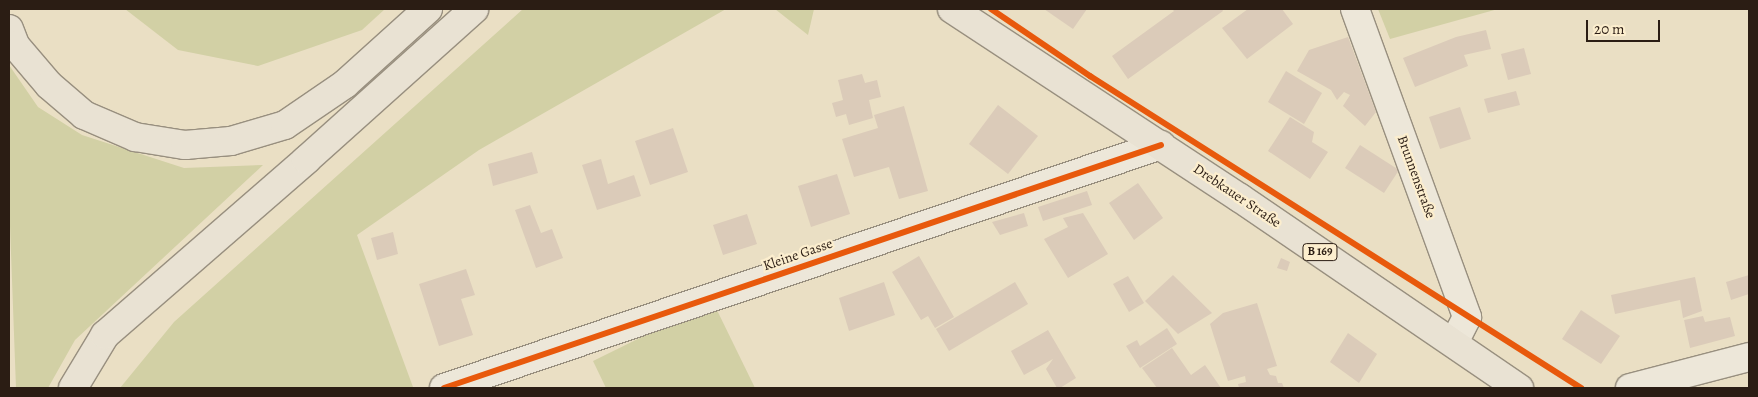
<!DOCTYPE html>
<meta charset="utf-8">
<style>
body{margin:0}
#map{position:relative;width:1758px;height:397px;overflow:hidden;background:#eadfc4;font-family:Alegreya,serif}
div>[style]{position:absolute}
.green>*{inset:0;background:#d2d0a5}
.building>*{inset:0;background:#dbcbb9}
.roads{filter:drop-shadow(1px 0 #988f7f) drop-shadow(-1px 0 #988f7f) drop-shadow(0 1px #988f7f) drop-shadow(0 -1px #988f7f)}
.street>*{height:28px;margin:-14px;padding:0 14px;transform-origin:14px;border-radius:14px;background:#ede7d9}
.primary>*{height:28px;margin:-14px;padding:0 14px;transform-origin:14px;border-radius:14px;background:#e9e2d3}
.highway>*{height:28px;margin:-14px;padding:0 14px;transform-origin:14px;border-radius:14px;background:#e9e2d3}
.cycleway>*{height:6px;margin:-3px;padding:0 3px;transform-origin:3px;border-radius:3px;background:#e8590c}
span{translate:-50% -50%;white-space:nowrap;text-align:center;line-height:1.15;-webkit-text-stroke:4.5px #fceece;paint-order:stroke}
.shield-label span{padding:1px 4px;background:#fceece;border:1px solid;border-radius:4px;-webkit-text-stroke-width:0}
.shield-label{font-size:12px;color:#2b1d14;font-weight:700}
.street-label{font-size:14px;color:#2b1d14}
.frame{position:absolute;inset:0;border:10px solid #2b1d14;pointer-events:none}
.scale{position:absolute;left:1586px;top:20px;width:74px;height:22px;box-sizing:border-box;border:2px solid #2b1d14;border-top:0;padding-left:6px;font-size:15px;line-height:18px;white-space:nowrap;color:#2b1d14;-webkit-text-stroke:4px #fceece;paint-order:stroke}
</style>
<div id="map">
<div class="green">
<i style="clip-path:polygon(125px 9px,385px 9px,362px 30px,258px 66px,178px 50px)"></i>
<i style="clip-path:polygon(523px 9px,726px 9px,479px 150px,357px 235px,413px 387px,120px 388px,174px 322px)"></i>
<i style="clip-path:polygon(775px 9px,814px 9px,808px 35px)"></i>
<i style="clip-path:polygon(1378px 9px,1498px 9px,1390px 39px)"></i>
<i style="clip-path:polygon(9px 65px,38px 107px,82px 135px,184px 168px,263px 165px,75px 340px,48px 388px,16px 388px,9px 199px)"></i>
<i style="clip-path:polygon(713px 302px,755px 388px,606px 388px,593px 361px)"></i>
</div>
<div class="building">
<i style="clip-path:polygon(1044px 9px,1087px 9px,1073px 29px)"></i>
<i style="clip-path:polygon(1172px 9px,1222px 9px,1223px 11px,1128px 79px,1112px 56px,1174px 11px)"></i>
<i style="clip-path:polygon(1248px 9px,1282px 9px,1293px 24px,1247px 59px,1222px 28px)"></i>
<i style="clip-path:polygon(1486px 30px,1491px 49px,1464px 55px,1468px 66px,1415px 87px,1403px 58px,1456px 37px)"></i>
<i style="clip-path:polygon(1348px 37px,1376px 112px,1365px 126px,1343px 106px,1350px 95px,1344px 92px,1337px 100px,1331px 90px,1297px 71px,1309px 50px)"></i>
<i style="clip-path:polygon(1524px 48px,1531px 74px,1508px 80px,1501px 54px)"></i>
<i style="clip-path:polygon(1286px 71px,1322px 93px,1304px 124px,1268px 102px)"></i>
<i style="clip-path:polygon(862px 74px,865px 83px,877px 80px,881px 97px,869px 100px,873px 118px,849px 125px,846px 114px,836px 117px,832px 103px,843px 100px,838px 80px)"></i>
<i style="clip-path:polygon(1516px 91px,1520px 105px,1488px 113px,1484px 99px)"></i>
<i style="clip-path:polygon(998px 105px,1038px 136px,1008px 174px,969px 144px)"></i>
<i style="clip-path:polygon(904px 106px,928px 191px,899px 199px,889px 167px,854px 177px,842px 139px,878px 128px,874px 115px)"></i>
<i style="clip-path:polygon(1460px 107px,1471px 139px,1440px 149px,1429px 117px)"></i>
<i style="clip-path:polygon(1290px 117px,1314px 132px,1312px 142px,1328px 152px,1310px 179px,1268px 151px)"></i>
<i style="clip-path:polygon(673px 128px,688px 172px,650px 185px,635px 141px)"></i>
<i style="clip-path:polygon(1360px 145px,1399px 170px,1384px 193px,1345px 168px)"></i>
<i style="clip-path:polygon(532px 152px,538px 173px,493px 186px,488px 164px)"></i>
<i style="clip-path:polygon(601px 159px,608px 184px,634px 175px,641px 196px,597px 210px,582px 165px)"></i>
<i style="clip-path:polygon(837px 174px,850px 214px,811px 227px,798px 186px)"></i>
<i style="clip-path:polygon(1138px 183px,1163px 218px,1134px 240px,1109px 203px)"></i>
<i style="clip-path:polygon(1087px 191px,1092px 205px,1043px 221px,1038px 207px)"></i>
<i style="clip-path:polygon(530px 205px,541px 233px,552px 229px,563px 258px,536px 268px,515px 210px)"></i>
<i style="clip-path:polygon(1024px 213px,1028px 226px,1000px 235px,992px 222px)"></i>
<i style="clip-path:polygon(1083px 213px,1108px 254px,1068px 278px,1044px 239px,1068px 227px,1063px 218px)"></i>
<i style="clip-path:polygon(747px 214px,757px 244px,723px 255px,713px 225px)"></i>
<i style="clip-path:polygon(393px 232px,398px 254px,377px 260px,371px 238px)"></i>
<i style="clip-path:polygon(919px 256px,954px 317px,935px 328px,928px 316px,921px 320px,892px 272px)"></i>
<i style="clip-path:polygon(1281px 258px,1290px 262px,1287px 271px,1277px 268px)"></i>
<i style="clip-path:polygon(466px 269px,475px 295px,461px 299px,473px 335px,439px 346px,419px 284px)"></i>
<i style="clip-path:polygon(1173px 275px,1212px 313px,1178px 334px,1145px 301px)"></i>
<i style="clip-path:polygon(1749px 275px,1749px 294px,1731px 300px,1726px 282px)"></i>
<i style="clip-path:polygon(1128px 276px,1144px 303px,1129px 312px,1113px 284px)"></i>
<i style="clip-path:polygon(1695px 277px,1702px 311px,1683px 318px,1680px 300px,1615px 314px,1611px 295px)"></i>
<i style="clip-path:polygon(884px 282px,895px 315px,849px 331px,839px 298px)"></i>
<i style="clip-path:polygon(1015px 282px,1028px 304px,949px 351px,936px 329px)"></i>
<i style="clip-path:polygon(1257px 303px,1277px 366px,1267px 369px,1270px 375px,1276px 376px,1278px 383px,1282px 383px,1284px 388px,1239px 388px,1238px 384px,1246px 382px,1245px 376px,1228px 381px,1210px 324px,1223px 313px)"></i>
<i style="clip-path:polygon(1581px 310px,1620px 336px,1601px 364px,1562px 339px)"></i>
<i style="clip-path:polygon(1703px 316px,1705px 322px,1730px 317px,1735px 336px,1690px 348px,1684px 320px)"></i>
<i style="clip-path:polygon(1167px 328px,1177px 344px,1140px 368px,1126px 346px,1137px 340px,1140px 346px)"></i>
<i style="clip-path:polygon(1048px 330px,1076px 378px,1060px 388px,1057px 388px,1046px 369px,1053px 359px,1024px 375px,1011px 351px)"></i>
<i style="clip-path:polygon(1348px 333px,1377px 354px,1359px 383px,1330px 362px)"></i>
<i style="clip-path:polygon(1172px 348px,1191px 375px,1205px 365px,1221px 388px,1157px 388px,1142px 368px)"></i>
</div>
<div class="roads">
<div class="street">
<i style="left:1355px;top:9px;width:328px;rotate:70deg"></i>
<i style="left:1467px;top:317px;width:29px;rotate:117deg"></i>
<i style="left:444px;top:388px;width:757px;rotate:-18.72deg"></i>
<i style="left:1630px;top:388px;width:123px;rotate:-14.6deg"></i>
</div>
<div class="primary">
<i style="left:952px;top:9px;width:344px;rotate:33.3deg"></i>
<i style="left:1240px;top:198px;width:338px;rotate:34.3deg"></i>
</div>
<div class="highway">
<i style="left:9px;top:29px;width:17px;rotate:69deg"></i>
<i style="left:15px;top:45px;width:52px;rotate:49.6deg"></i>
<i style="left:49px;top:85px;width:46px;rotate:40.6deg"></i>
<i style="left:84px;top:115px;width:56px;rotate:23.3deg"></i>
<i style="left:135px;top:137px;width:51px;rotate:9.1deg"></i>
<i style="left:185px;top:145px;width:46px;rotate:-5deg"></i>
<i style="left:231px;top:141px;width:56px;rotate:-16.5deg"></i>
<i style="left:285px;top:125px;width:73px;rotate:-34.3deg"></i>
<i style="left:345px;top:84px;width:112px;rotate:-42.1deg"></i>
<i style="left:73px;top:388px;width:62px;rotate:-58.9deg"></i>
<i style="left:105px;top:335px;width:267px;rotate:-41deg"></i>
<i style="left:306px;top:160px;width:226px;rotate:-41.9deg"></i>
</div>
</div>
<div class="cycleway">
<i style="left:991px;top:9px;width:120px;rotate:34.1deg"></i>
<i style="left:1090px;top:76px;width:582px;rotate:32.43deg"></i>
<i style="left:444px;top:388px;width:757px;rotate:-18.72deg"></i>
</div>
<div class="shield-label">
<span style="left:1320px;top:252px">B 169</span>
</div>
<div class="street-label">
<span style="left:1416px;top:177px;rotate:70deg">Brunnenstraße</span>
<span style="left:1237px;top:196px;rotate:34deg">Drebkauer Straße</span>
<span style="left:798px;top:255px;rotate:-19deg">Kleine Gasse</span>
</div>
<div class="frame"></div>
<div class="scale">20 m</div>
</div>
